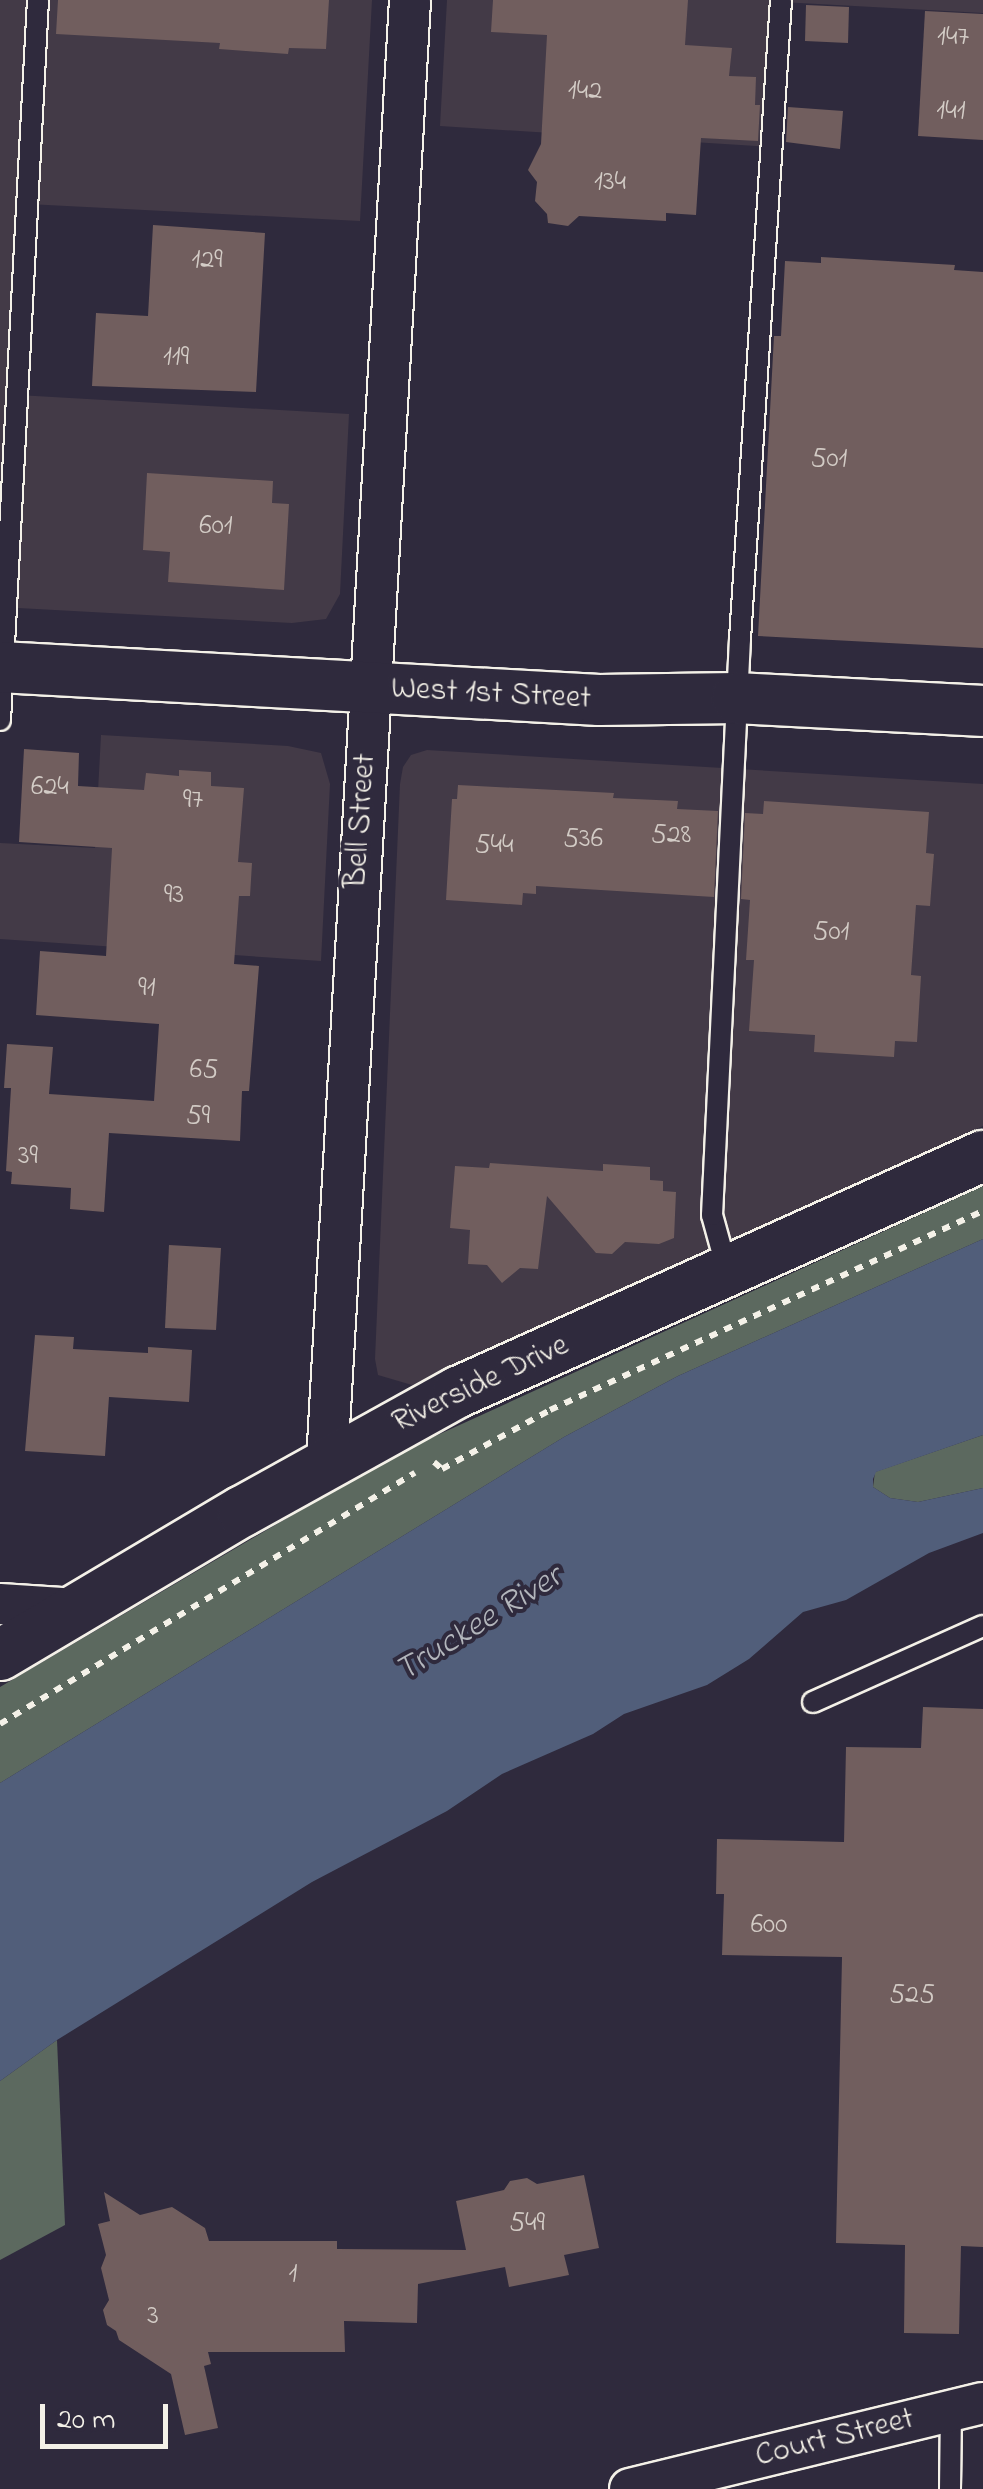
<!DOCTYPE html>
<style>
body{margin:0}
#map{position:relative;width:983px;height:2489px;overflow:hidden;background:#2f2a3d;font-family:"Indie Flower",sans-serif}
div>[style]{position:absolute}
.built>*{inset:0;background:#433a47}
.green>*{inset:0;background:#5c695f}
.water>*{inset:0;background:#515e7a}
.building>*{inset:0;background:#715e5e}
.path>*{height:6px;margin-top:-3px;transform-origin:0;background:repeating-linear-gradient(90deg,#f4f1e8 0 8px,transparent 0 16px)}
.roads{filter:drop-shadow(2px 0 #f4f1e8) drop-shadow(-2px 0 #f4f1e8) drop-shadow(0 2px #f4f1e8) drop-shadow(0 -2px #f4f1e8)}
.service>*{height:20px;margin:-10px;padding:0 10px;transform-origin:10px;border-radius:10px;background:#2f2a3d}
.minor>*{height:40px;margin:-20px;padding:0 20px;transform-origin:20px;border-radius:20px;background:#2f2a3d}
.tertiary>*{height:50px;margin:-25px;padding:0 25px;transform-origin:25px;border-radius:25px;background:#2f2a3d}
span{translate:-50% -50%;white-space:nowrap;text-align:center;line-height:1.15;-webkit-text-stroke:8px #2f2a3d;paint-order:stroke}
.number-label{font-size:28px;color:#d3ccc6}
.number-label span{-webkit-text-stroke-width:0}
.street-label{font-size:32px;color:#f4f1e8}
.water-label{font-size:35px;color:#b3b6bc;font-style:italic}
.scale{position:absolute;left:40px;top:2404px;width:128px;height:45px;box-sizing:border-box;border:5px solid #f4f1e8;border-top:0;padding-left:12px;font-size:30px;line-height:35px;white-space:nowrap;color:#f4f1e8;-webkit-text-stroke:8px #2f2a3d;paint-order:stroke}
</style>
<div id="map">
<div class="built">
<i style="clip-path:polygon(0 0,372px 0,360px 221px,28px 204px,18px 395px,349px 414px,340px 594px,326px 619px,292px 623px,0 607px)"></i>
<i style="clip-path:polygon(447px 0,983px 0,983px 13px,781px 2px,772px 147px,440px 126px)"></i>
<i style="clip-path:polygon(101px 735px,288px 746px,321px 753px,330px 784px,321px 961px,0 939px,0 843px,95px 848px)"></i>
<i style="clip-path:polygon(427px 750px,983px 784px,983px 1126px,412px 1385px,378px 1375px,375px 1359px,400px 784px,403px 767px,411px 755px)"></i>
</div>
<div class="green">
<i style="clip-path:polygon(983px 1186px,983px 1239px,678px 1376px,564px 1437px,0 1783px,0 1687px,396px 1454px)"></i>
<i style="clip-path:polygon(983px 1435px,983px 1488px,918px 1502px,890px 1498px,873px 1487px,875px 1472px)"></i>
<i style="clip-path:polygon(57px 2040px,65px 2225px,0 2260px,0 2081px)"></i>
</div>
<div class="water">
<i style="clip-path:polygon(983px 1239px,983px 1435px,876px 1472px,873px 1479px,873px 1487px,890px 1498px,918px 1502px,983px 1488px,983px 1533px,929px 1553px,846px 1600px,803px 1612px,749px 1659px,707px 1685px,624px 1714px,593px 1734px,502px 1774px,447px 1811px,312px 1882px,57px 2040px,0 2081px,0 1783px,564px 1437px,678px 1376px)"></i>
</div>
<div class="building">
<i style="clip-path:polygon(58px 0,329px 0,326px 49px,289px 48px,288px 54px,219px 49px,220px 43px,56px 34px)"></i>
<i style="clip-path:polygon(493px 0,688px 0,685px 45px,732px 48px,729px 76px,756px 77px,755px 105px,760px 105px,758px 141px,701px 138px,696px 215px,666px 213px,666px 221px,579px 216px,568px 226px,548px 223px,547px 214px,535px 201px,537px 182px,528px 170px,541px 144px,547px 35px,491px 32px)"></i>
<i style="clip-path:polygon(806px 5px,849px 7px,848px 43px,805px 41px)"></i>
<i style="clip-path:polygon(925px 11px,983px 14px,983px 140px,918px 136px)"></i>
<i style="clip-path:polygon(788px 107px,843px 111px,840px 149px,786px 142px)"></i>
<i style="clip-path:polygon(153px 225px,265px 233px,256px 392px,92px 386px,96px 313px,148px 316px)"></i>
<i style="clip-path:polygon(821px 257px,955px 265px,954px 270px,983px 272px,983px 648px,758px 636px,774px 336px,781px 336px,785px 261px,821px 263px)"></i>
<i style="clip-path:polygon(147px 473px,273px 481px,272px 503px,289px 504px,284px 590px,168px 582px,170px 552px,143px 550px)"></i>
<i style="clip-path:polygon(24px 749px,79px 753px,78px 786px,144px 790px,146px 773px,179px 776px,179px 770px,211px 772px,211px 786px,244px 788px,238px 862px,252px 863px,250px 896px,239px 896px,234px 964px,259px 966px,249px 1091px,242px 1091px,240px 1141px,109px 1133px,104px 1212px,70px 1209px,71px 1188px,11px 1184px,12px 1172px,6px 1171px,11px 1088px,4px 1088px,7px 1044px,53px 1047px,49px 1094px,154px 1101px,159px 1024px,36px 1015px,40px 951px,106px 956px,112px 848px,19px 842px)"></i>
<i style="clip-path:polygon(458px 785px,614px 793px,613px 798px,678px 801px,677px 809px,718px 811px,714px 897px,536px 886px,536px 894px,523px 893px,522px 905px,446px 900px,452px 799px,457px 799px)"></i>
<i style="clip-path:polygon(764px 801px,929px 812px,926px 853px,934px 854px,930px 906px,916px 905px,911px 975px,921px 976px,917px 1042px,895px 1041px,894px 1057px,814px 1052px,815px 1035px,749px 1031px,754px 960px,746px 960px,750px 900px,741px 899px,745px 813px,763px 814px)"></i>
<i style="clip-path:polygon(490px 1163px,603px 1171px,603px 1164px,650px 1167px,650px 1180px,663px 1181px,663px 1191px,676px 1192px,674px 1238px,659px 1244px,625px 1242px,612px 1254px,596px 1253px,547px 1196px,538px 1269px,520px 1268px,502px 1283px,487px 1265px,468px 1264px,470px 1230px,450px 1228px,455px 1166px,489px 1168px)"></i>
<i style="clip-path:polygon(169px 1245px,221px 1248px,216px 1330px,165px 1328px)"></i>
<i style="clip-path:polygon(35px 1335px,74px 1337px,73px 1349px,148px 1353px,148px 1347px,192px 1350px,189px 1402px,109px 1397px,105px 1456px,25px 1451px)"></i>
<i style="clip-path:polygon(923px 1707px,983px 1709px,983px 2247px,961px 2246px,959px 2334px,904px 2333px,905px 2245px,836px 2243px,842px 1957px,722px 1955px,724px 1894px,716px 1894px,717px 1839px,844px 1842px,846px 1747px,921px 1748px)"></i>
<i style="clip-path:polygon(584px 2175px,599px 2248px,564px 2255px,569px 2275px,509px 2287px,505px 2267px,418px 2284px,417px 2323px,344px 2321px,345px 2352px,208px 2352px,211px 2364px,204px 2366px,218px 2428px,185px 2435px,171px 2374px,119px 2340px,116px 2331px,107px 2325px,103px 2310px,109px 2300px,101px 2268px,106px 2255px,98px 2224px,110px 2221px,104px 2192px,140px 2215px,172px 2207px,205px 2228px,209px 2241px,337px 2241px,337px 2249px,466px 2250px,456px 2201px,504px 2190px,510px 2181px,527px 2178px,537px 2184px)"></i>
</div>
<div class="path">
<i style="left:434px;top:1462px;width:11px;rotate:41deg"></i>
<i style="left:442px;top:1469px;width:123px;rotate:-28.6deg"></i>
<i style="left:550px;top:1410px;width:477px;rotate:-24.7deg"></i>
<i style="left:0;top:1724px;width:485px;rotate:-31.2deg"></i>
</div>
<div class="roads">
<div class="service">
<i style="left:0;top:720px;width:721px;rotate:-86.98deg"></i>
<i style="left:728px;top:1273px;width:60px;rotate:-105.4deg"></i>
<i style="left:712px;top:1215px;width:577px;rotate:-87.22deg"></i>
<i style="left:740px;top:639px;width:640px;rotate:-86.33deg"></i>
<i style="left:813px;top:1702px;width:186px;rotate:-24.1deg"></i>
<i style="left:950px;top:2489px;width:78px;rotate:-89.3deg"></i>
</div>
<div class="minor">
<i style="left:327px;top:1462px;width:1464px;rotate:-86.75deg"></i>
<i style="left:0;top:1604px;width:77px;rotate:3.7deg"></i>
<i style="left:630px;top:2489px;width:363px;rotate:-13.7deg"></i>
</div>
<div class="tertiary">
<i style="left:0;top:667px;width:600px;rotate:3.15deg"></i>
<i style="left:599px;top:700px;width:138px;rotate:-0.8deg"></i>
<i style="left:737px;top:698px;width:246px;rotate:3deg"></i>
<i style="left:0;top:1655px;width:282px;rotate:-30.7deg"></i>
<i style="left:243px;top:1511px;width:246px;rotate:-29deg"></i>
<i style="left:458px;top:1392px;width:576px;rotate:-24.21deg"></i>
</div>
</div>
<div class="number-label">
<span style="left:953px;top:38px">147</span>
<span style="left:585px;top:92px">142</span>
<span style="left:951px;top:112px">141</span>
<span style="left:610px;top:183px">134</span>
<span style="left:207px;top:261px">129</span>
<span style="left:176px;top:358px">119</span>
<span style="left:829px;top:460px">501</span>
<span style="left:216px;top:527px">601</span>
<span style="left:50px;top:788px">624</span>
<span style="left:193px;top:801px">97</span>
<span style="left:671px;top:836px">528</span>
<span style="left:583px;top:840px">536</span>
<span style="left:494px;top:846px">544</span>
<span style="left:174px;top:896px">93</span>
<span style="left:831px;top:933px">501</span>
<span style="left:147px;top:989px">91</span>
<span style="left:204px;top:1071px">65</span>
<span style="left:198px;top:1117px">59</span>
<span style="left:28px;top:1157px">39</span>
<span style="left:769px;top:1926px">600</span>
<span style="left:912px;top:1996px">525</span>
<span style="left:527px;top:2224px">549</span>
<span style="left:293px;top:2275px">1</span>
<span style="left:153px;top:2317px">3</span>
</div>
<div class="street-label">
<span style="left:491px;top:695px;rotate:3deg">West 1st Street</span>
<span style="left:362px;top:821px;rotate:-86deg">Bell Street</span>
<span style="left:481px;top:1385px;rotate:-25deg">Riverside Drive</span>
<span style="left:835px;top:2439px;rotate:-14deg">Court Street</span>
</div>
<div class="water-label">
<span style="left:479px;top:1625px;rotate:-32deg">Truckee River</span>
</div>
<div class="scale">20 m</div>
</div>
